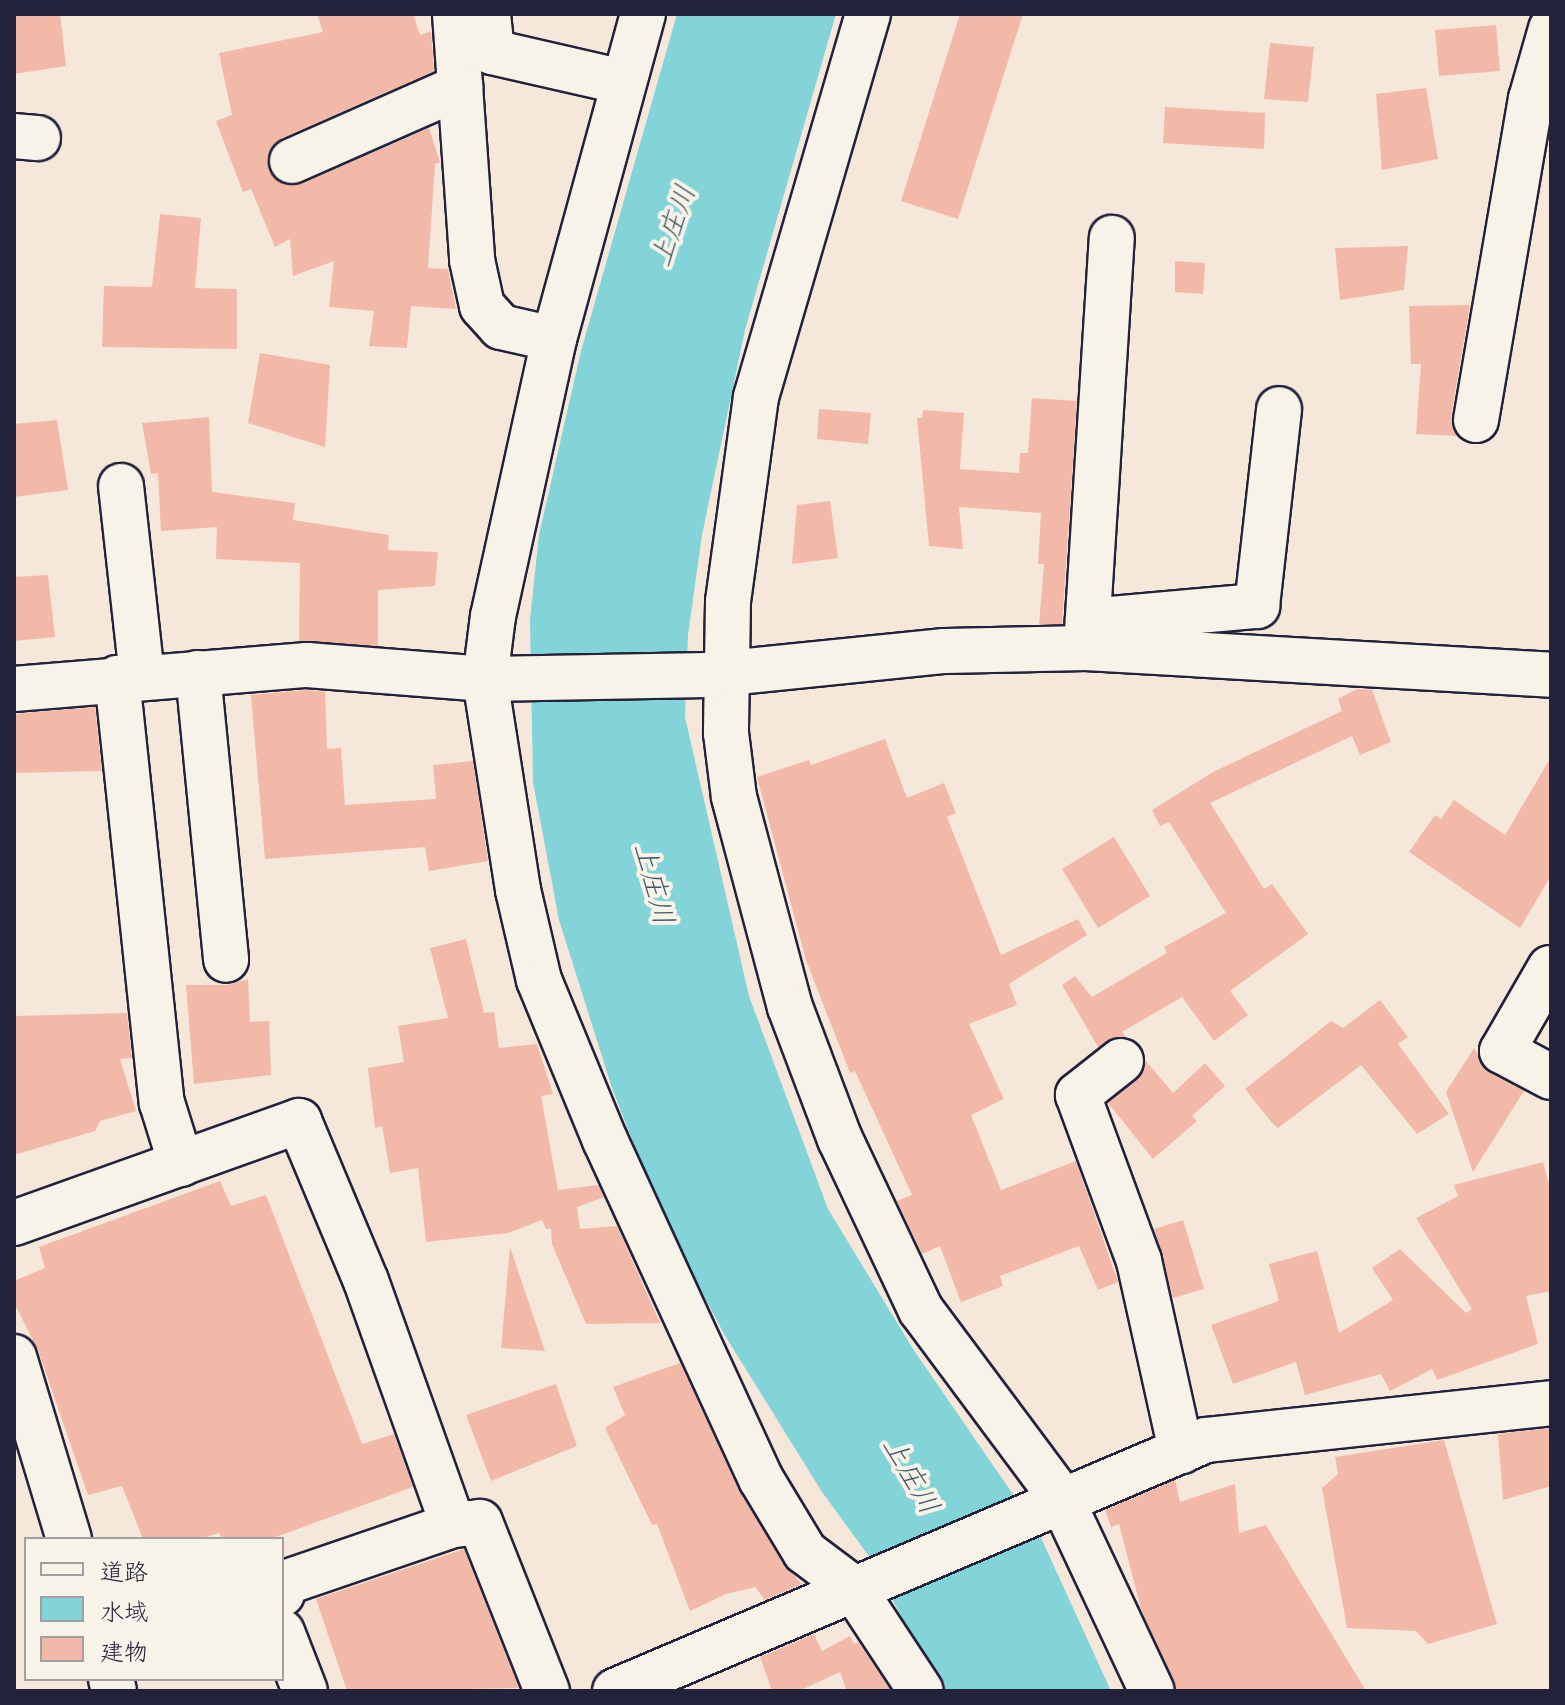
<!DOCTYPE html>
<meta charset="utf-8">
<style>
body{margin:0}
#map{position:relative;width:1565px;height:1705px;overflow:hidden;background:#f6e7db;font-family:"Balsamiq Sans","Klee One",sans-serif}
div>[style]{position:absolute}
.water>*{inset:0;background:#82d4d8}
.building>*{inset:0;background:#f2b9a8}
.roads{filter:drop-shadow(2px 0 #22223b) drop-shadow(-2px 0 #22223b) drop-shadow(0 2px #22223b) drop-shadow(0 -2px #22223b)}
.minor>*{height:44px;margin:-22px;padding:0 22px;transform-origin:22px;border-radius:22px;background:#f7f3e8}
span{translate:-50% -50%;white-space:nowrap;text-align:center;line-height:1.15;-webkit-text-stroke:8px #f7f3e8;paint-order:stroke}
.water-label{font-size:28px;color:#3f576a;font-style:italic}
.frame{position:absolute;inset:0;border:16px solid #22223b;pointer-events:none}
.legend{position:absolute;left:24px;top:1537px;width:260px;height:144px;box-sizing:border-box;background:#f7f3e8;border:2px solid #a29fa3;margin:0;padding:10px 14px;list-style:none;font-size:24px;color:#22223b}
.legend li{display:flex;align-items:center;gap:16px;height:40px}
.legend b{width:40px;border:2px solid #a29fa3}
</style>
<div id="map">
<div class="water">
<i style="clip-path:polygon(677px 14px,836px 14px,745px 330px,702px 535px,688px 635px,685px 717px,749px 996px,828px 1209px,913px 1349px,1037px 1529px,1111px 1691px,941px 1691px,871px 1559px,822px 1492px,724px 1334px,661px 1214px,612px 1088px,559px 920px,533px 782px,530px 620px,539px 535px,581px 351px)"></i>
</div>
<div class="building">
<i style="clip-path:polygon(14px 14px,60px 14px,66px 66px,14px 74px)"></i>
<i style="clip-path:polygon(317px 14px,413px 14px,420px 35px,431px 31px,434px 71px,282px 138px,267px 159px,277px 181px,301px 184px,429px 128px,440px 162px,435px 164px,428px 268px,448px 269px,456px 309px,411px 306px,407px 348px,369px 346px,374px 311px,329px 307px,334px 261px,293px 276px,290px 239px,275px 247px,251px 189px,243px 192px,216px 121px,232px 115px,219px 53px,323px 32px)"></i>
<i style="clip-path:polygon(960px 14px,1023px 14px,958px 219px,901px 201px)"></i>
<i style="clip-path:polygon(1496px 25px,1500px 71px,1439px 76px,1435px 30px)"></i>
<i style="clip-path:polygon(1270px 43px,1314px 47px,1308px 102px,1264px 99px)"></i>
<i style="clip-path:polygon(1426px 88px,1438px 159px,1382px 170px,1376px 94px)"></i>
<i style="clip-path:polygon(1165px 107px,1265px 113px,1264px 149px,1163px 143px)"></i>
<i style="clip-path:polygon(160px 214px,201px 218px,195px 288px,237px 289px,237px 349px,102px 347px,104px 286px,152px 287px)"></i>
<i style="clip-path:polygon(1408px 246px,1404px 290px,1340px 300px,1335px 248px)"></i>
<i style="clip-path:polygon(1175px 261px,1205px 263px,1203px 294px,1175px 292px)"></i>
<i style="clip-path:polygon(1470px 305px,1451px 416px,1458px 436px,1416px 434px,1421px 364px,1411px 364px,1409px 306px)"></i>
<i style="clip-path:polygon(260px 353px,330px 365px,325px 447px,248px 423px)"></i>
<i style="clip-path:polygon(1032px 398px,1077px 401px,1062px 624px,1039px 624px,1044px 564px,1038px 564px,1041px 513px,959px 507px,963px 549px,929px 546px,917px 418px,922px 418px,923px 410px,964px 413px,960px 469px,1019px 473px,1020px 453px,1028px 453px)"></i>
<i style="clip-path:polygon(819px 409px,871px 413px,868px 444px,817px 439px)"></i>
<i style="clip-path:polygon(209px 417px,212px 492px,295px 503px,293px 520px,389px 535px,388px 550px,438px 552px,435px 586px,378px 590px,378px 646px,299px 641px,300px 563px,216px 559px,217px 527px,161px 531px,158px 473px,151px 474px,142px 423px)"></i>
<i style="clip-path:polygon(57px 420px,68px 490px,14px 497px,14px 424px)"></i>
<i style="clip-path:polygon(830px 501px,838px 558px,792px 564px,797px 505px)"></i>
<i style="clip-path:polygon(48px 575px,55px 637px,14px 641px,14px 577px)"></i>
<i style="clip-path:polygon(1357px 689px,1372px 690px,1391px 742px,1360px 755px,1352px 736px,1210px 803px,1264px 889px,1272px 884px,1308px 934px,1230px 991px,1248px 1015px,1214px 1041px,1182px 997px,1122px 1032px,1126px 1037px,1098px 1047px,1062px 985px,1075px 976px,1092px 997px,1167px 953px,1164px 947px,1226px 913px,1169px 822px,1160px 826px,1152px 810px,1213px 772px,1342px 711px,1338px 699px)"></i>
<i style="clip-path:polygon(307px 690px,325px 692px,327px 749px,341px 748px,345px 805px,436px 799px,433px 765px,473px 761px,488px 861px,429px 871px,425px 847px,265px 859px,251px 695px)"></i>
<i style="clip-path:polygon(95px 707px,102px 771px,14px 773px,14px 714px)"></i>
<i style="clip-path:polygon(885px 739px,907px 798px,944px 783px,956px 813px,947px 817px,1001px 955px,1078px 919px,1087px 935px,1009px 984px,1017px 1005px,969px 1024px,1004px 1099px,971px 1115px,1001px 1190px,1076px 1161px,1118px 1282px,1098px 1290px,1079px 1246px,1000px 1276px,1003px 1286px,961px 1302px,940px 1246px,922px 1254px,897px 1201px,912px 1195px,855px 1071px,850px 1073px,806px 960px,757px 777px,809px 760px,811px 765px)"></i>
<i style="clip-path:polygon(1551px 757px,1551px 876px,1520px 928px,1409px 852px,1435px 815px,1441px 819px,1454px 800px,1505px 835px)"></i>
<i style="clip-path:polygon(1114px 837px,1150px 896px,1098px 928px,1062px 869px)"></i>
<i style="clip-path:polygon(466px 939px,484px 1013px,494px 1012px,499px 1048px,537px 1044px,553px 1094px,541px 1096px,558px 1190px,598px 1185px,604px 1197px,577px 1207px,580px 1229px,617px 1226px,660px 1323px,586px 1324px,552px 1244px,551px 1228px,546px 1229px,542px 1220px,508px 1233px,426px 1242px,418px 1168px,390px 1173px,382px 1126px,375px 1128px,368px 1068px,404px 1062px,398px 1026px,448px 1018px,430px 948px)"></i>
<i style="clip-path:polygon(248px 979px,250px 1022px,269px 1021px,271px 1075px,194px 1084px,186px 985px,228px 985px)"></i>
<i style="clip-path:polygon(1380px 1000px,1408px 1037px,1398px 1044px,1449px 1114px,1417px 1134px,1361px 1065px,1278px 1128px,1273px 1124px,1245px 1089px,1331px 1021px,1343px 1028px)"></i>
<i style="clip-path:polygon(127px 1013px,132px 1058px,120px 1059px,136px 1111px,100px 1121px,95px 1131px,14px 1155px,14px 1016px)"></i>
<i style="clip-path:polygon(1474px 1048px,1490px 1073px,1524px 1091px,1473px 1172px,1446px 1092px)"></i>
<i style="clip-path:polygon(1145px 1060px,1173px 1093px,1205px 1063px,1225px 1086px,1192px 1116px,1197px 1121px,1153px 1159px,1108px 1103px,1137px 1080px)"></i>
<i style="clip-path:polygon(1543px 1162px,1551px 1192px,1551px 1291px,1526px 1296px,1538px 1344px,1437px 1380px,1432px 1369px,1390px 1391px,1381px 1374px,1305px 1395px,1296px 1362px,1233px 1384px,1211px 1325px,1279px 1301px,1269px 1264px,1317px 1251px,1339px 1333px,1393px 1300px,1372px 1268px,1400px 1249px,1466px 1313px,1472px 1309px,1416px 1218px,1458px 1196px,1454px 1185px)"></i>
<i style="clip-path:polygon(220px 1181px,231px 1206px,266px 1195px,362px 1444px,394px 1434px,413px 1487px,270px 1539px,222px 1539px,219px 1533px,199px 1539px,143px 1539px,122px 1486px,88px 1495px,38px 1350px,14px 1303px,14px 1281px,45px 1268px,39px 1247px)"></i>
<i style="clip-path:polygon(1183px 1220px,1204px 1289px,1173px 1298px,1154px 1229px)"></i>
<i style="clip-path:polygon(510px 1247px,545px 1351px,501px 1348px)"></i>
<i style="clip-path:polygon(680px 1363px,740px 1492px,784px 1565px,802px 1584px,765px 1600px,755px 1587px,726px 1594px,690px 1611px,657px 1524px,652px 1525px,605px 1428px,625px 1415px,613px 1387px)"></i>
<i style="clip-path:polygon(556px 1384px,577px 1446px,491px 1481px,466px 1415px)"></i>
<i style="clip-path:polygon(1551px 1428px,1551px 1486px,1503px 1500px,1498px 1434px)"></i>
<i style="clip-path:polygon(1444px 1440px,1497px 1624px,1428px 1644px,1416px 1631px,1347px 1628px,1322px 1488px,1338px 1474px,1335px 1457px)"></i>
<i style="clip-path:polygon(1175px 1480px,1180px 1502px,1235px 1484px,1239px 1533px,1266px 1525px,1366px 1691px,1177px 1691px,1141px 1609px,1119px 1524px,1111px 1527px,1105px 1510px)"></i>
<i style="clip-path:polygon(464px 1549px,519px 1688px,347px 1691px,316px 1599px)"></i>
<i style="clip-path:polygon(814px 1634px,822px 1651px,850px 1636px,854px 1644px,858px 1642px,891px 1691px,847px 1691px,840px 1672px,799px 1691px,772px 1691px,760px 1657px)"></i>
</div>
<div class="roads">
<div class="minor">
<i style="left:455px;top:14px;width:247px;rotate:86deg"></i>
<i style="left:472px;top:260px;width:47px;rotate:77.7deg"></i>
<i style="left:482px;top:306px;width:28px;rotate:48deg"></i>
<i style="left:501px;top:327px;width:54px;rotate:12.8deg"></i>
<i style="left:488px;top:14px;width:38px;rotate:84deg"></i>
<i style="left:492px;top:52px;width:134px;rotate:12.9deg"></i>
<i style="left:643px;top:14px;width:337px;rotate:105.3deg"></i>
<i style="left:554px;top:339px;width:284px;rotate:102.4deg"></i>
<i style="left:493px;top:616px;width:64px;rotate:97.2deg"></i>
<i style="left:485px;top:679px;width:214px;rotate:81.1deg"></i>
<i style="left:518px;top:890px;width:92px;rotate:76.9deg"></i>
<i style="left:539px;top:980px;width:173px;rotate:67.6deg"></i>
<i style="left:605px;top:1140px;width:373px;rotate:65.3deg"></i>
<i style="left:761px;top:1479px;width:85px;rotate:58.9deg"></i>
<i style="left:805px;top:1552px;width:60px;rotate:36.9deg"></i>
<i style="left:853px;top:1588px;width:123px;rotate:56.6deg"></i>
<i style="left:868px;top:14px;width:399px;rotate:106.3deg"></i>
<i style="left:756px;top:397px;width:207px;rotate:97.8deg"></i>
<i style="left:728px;top:602px;width:131px;rotate:90.9deg"></i>
<i style="left:726px;top:733px;width:64px;rotate:82.9deg"></i>
<i style="left:734px;top:797px;width:217px;rotate:75.1deg"></i>
<i style="left:790px;top:1007px;width:141px;rotate:69.3deg"></i>
<i style="left:840px;top:1139px;width:189px;rotate:64.7deg"></i>
<i style="left:921px;top:1310px;width:234px;rotate:53.3deg"></i>
<i style="left:1061px;top:1498px;width:213px;rotate:64.8deg"></i>
<i style="left:14px;top:136px;width:24px;rotate:5deg"></i>
<i style="left:292px;top:161px;width:184px;rotate:-23.8deg"></i>
<i style="left:1476px;top:420px;width:326px;rotate:-80.3deg"></i>
<i style="left:1531px;top:99px;width:73px;rotate:-74.1deg"></i>
<i style="left:121px;top:486px;width:192px;rotate:83.7deg"></i>
<i style="left:1088px;top:621px;width:170px;rotate:-5.1deg"></i>
<i style="left:1257px;top:606px;width:198px;rotate:-83.6deg"></i>
<i style="left:1086px;top:648px;width:411px;rotate:-86.4deg"></i>
<i style="left:198px;top:673px;width:288px;rotate:84.4deg"></i>
<i style="left:117px;top:678px;width:427px;rotate:84deg"></i>
<i style="left:162px;top:1103px;width:64px;rotate:72.7deg"></i>
<i style="left:14px;top:689px;width:294px;rotate:-4.7deg"></i>
<i style="left:307px;top:665px;width:179px;rotate:4.5deg"></i>
<i style="left:485px;top:679px;width:223px;rotate:-1deg"></i>
<i style="left:708px;top:675px;width:238px;rotate:-5.8deg"></i>
<i style="left:945px;top:651px;width:141px;rotate:-1.2deg"></i>
<i style="left:1086px;top:648px;width:466px;rotate:3.3deg"></i>
<i style="left:1550px;top:968px;width:96px;rotate:120deg"></i>
<i style="left:1502px;top:1051px;width:55px;rotate:28deg"></i>
<i style="left:1121px;top:1061px;width:55px;rotate:141.7deg"></i>
<i style="left:1078px;top:1095px;width:177px;rotate:69.8deg"></i>
<i style="left:1139px;top:1261px;width:195px;rotate:77.5deg"></i>
<i style="left:14px;top:1223px;width:303px;rotate:-19.7deg"></i>
<i style="left:299px;top:1121px;width:173px;rotate:67.3deg"></i>
<i style="left:366px;top:1281px;width:259px;rotate:70.4deg"></i>
<i style="left:453px;top:1525px;width:27px;rotate:-6deg"></i>
<i style="left:480px;top:1522px;width:182px;rotate:68.4deg"></i>
<i style="left:14px;top:1357px;width:190px;rotate:73.2deg"></i>
<i style="left:282px;top:1594px;width:11px;rotate:-80deg"></i>
<i style="left:284px;top:1583px;width:179px;rotate:-18.9deg"></i>
<i style="left:282px;top:1632px;width:63px;rotate:68.7deg"></i>
<i style="left:111px;top:1679px;width:12px;rotate:76deg"></i>
<i style="left:615px;top:1691px;width:642px;rotate:-23.01deg"></i>
<i style="left:1206px;top:1440px;width:347px;rotate:-6.1deg"></i>
</div>
</div>
<div class="water-label">
<span style="left:674px;top:226px;rotate:-71deg">上庄川</span>
<span style="left:653px;top:884px;rotate:75deg">上庄川</span>
<span style="left:910px;top:1476px;rotate:60deg">上庄川</span>
</div>
<div class="frame"></div>
<ul class="legend">
<li><b style="height:10px;background:#f7f3e8"></b>道路</li>
<li><b style="height:22px;background:#82d4d8"></b>水域</li>
<li><b style="height:22px;background:#f2b9a8"></b>建物</li>
</ul>
</div>
